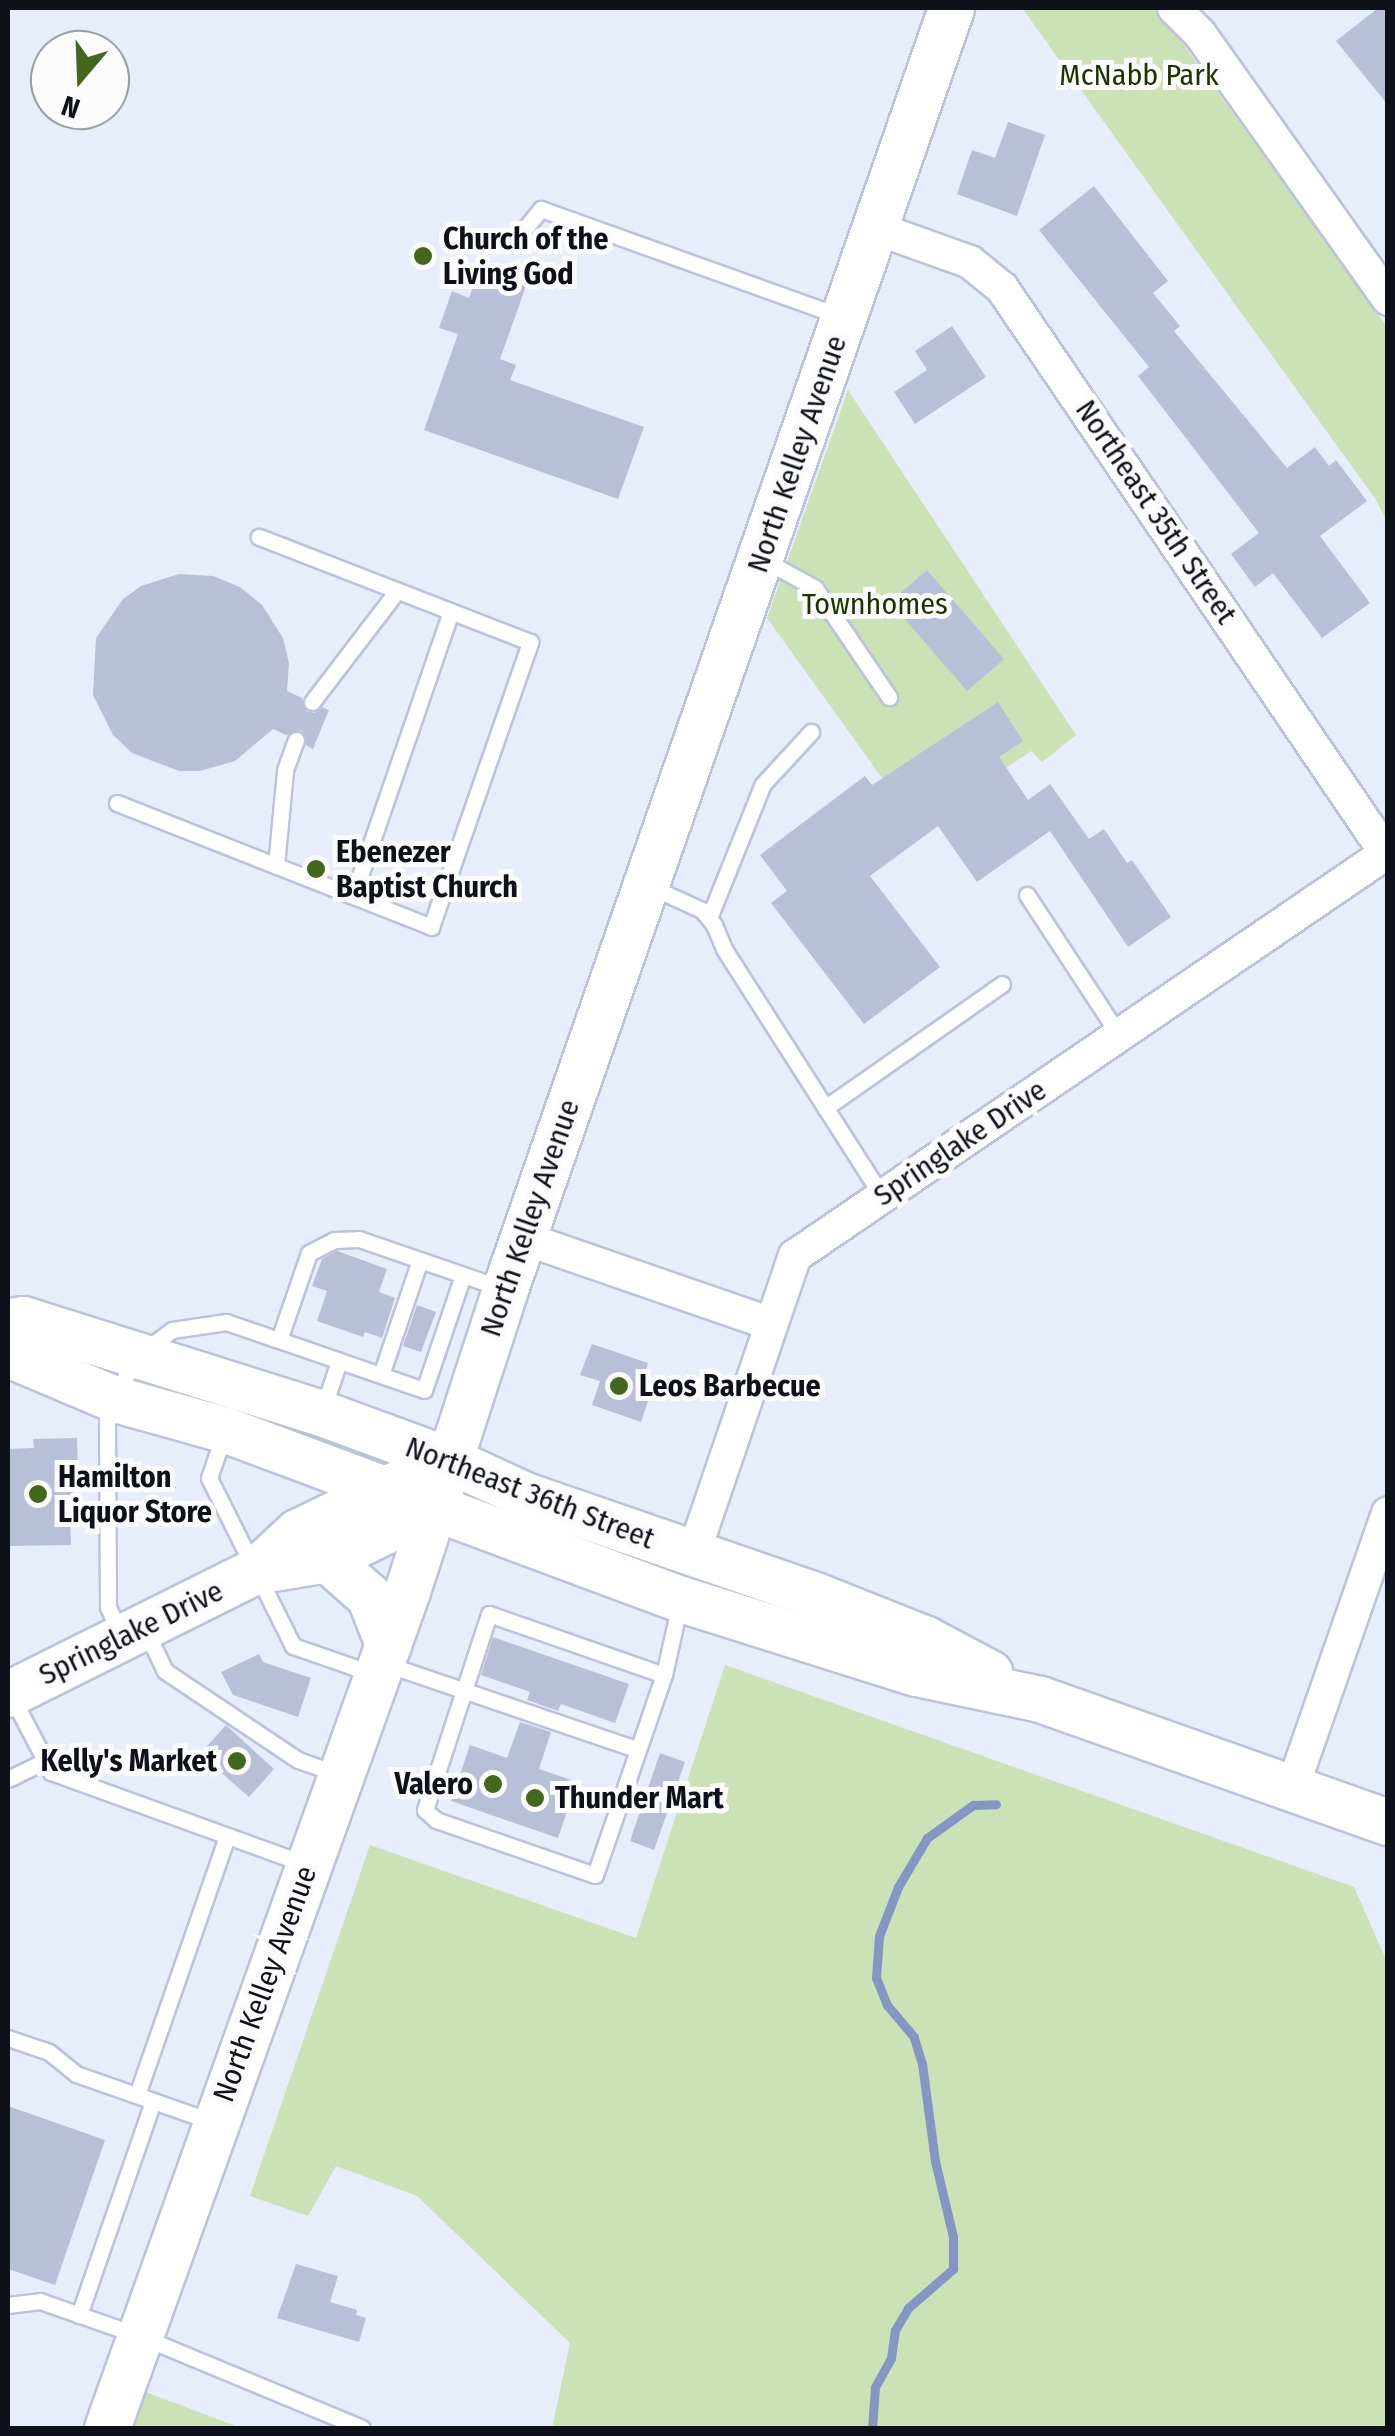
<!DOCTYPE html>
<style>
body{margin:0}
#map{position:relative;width:1395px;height:2436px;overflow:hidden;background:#e8edfb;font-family:"Fira Sans Condensed",sans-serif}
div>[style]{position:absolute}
.green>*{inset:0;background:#cae2b6}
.stream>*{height:9px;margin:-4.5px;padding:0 4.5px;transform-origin:4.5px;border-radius:4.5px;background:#8596c5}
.building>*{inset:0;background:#b7c0d6}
.roads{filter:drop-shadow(2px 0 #bac3da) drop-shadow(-2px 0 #bac3da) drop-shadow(0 2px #bac3da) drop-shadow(0 -2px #bac3da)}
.lane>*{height:15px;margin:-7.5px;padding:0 7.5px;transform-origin:7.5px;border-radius:7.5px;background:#fff}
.street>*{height:32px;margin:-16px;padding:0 16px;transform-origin:16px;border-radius:16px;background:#fff}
.secondary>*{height:45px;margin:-22.5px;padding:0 22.5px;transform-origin:22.5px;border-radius:22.5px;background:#fff}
.dots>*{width:28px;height:28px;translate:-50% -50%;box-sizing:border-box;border:5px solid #fafbfa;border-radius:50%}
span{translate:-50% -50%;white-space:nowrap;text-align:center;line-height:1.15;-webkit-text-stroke:10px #fafbfa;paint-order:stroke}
.park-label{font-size:30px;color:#1c3300}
.poi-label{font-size:30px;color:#0e1119;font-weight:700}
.left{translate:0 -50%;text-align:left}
.right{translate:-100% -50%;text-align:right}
.street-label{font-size:30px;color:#0e1119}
.frame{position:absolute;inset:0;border:10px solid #0e1119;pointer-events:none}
.north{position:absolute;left:30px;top:30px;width:100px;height:100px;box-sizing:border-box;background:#fafbfa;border:2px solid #9c9da0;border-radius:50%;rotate:199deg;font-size:28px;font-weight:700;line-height:40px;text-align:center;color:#0e1119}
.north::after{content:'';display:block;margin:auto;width:35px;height:45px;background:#44671f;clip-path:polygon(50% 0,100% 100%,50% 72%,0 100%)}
</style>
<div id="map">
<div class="green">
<i style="clip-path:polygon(1022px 8px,1154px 8px,1160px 12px,1387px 327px,1387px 522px,1376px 500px)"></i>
<i style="clip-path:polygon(848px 390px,1076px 735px,1042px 762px,1031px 751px,918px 828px,767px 618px)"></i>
<i style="clip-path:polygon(725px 1665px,1354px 1887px,1387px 1962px,1387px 2428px,552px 2428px,570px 2343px,417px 2196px,336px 2166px,308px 2216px,250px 2196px,370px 1845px,636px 1938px)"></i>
<i style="clip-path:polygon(143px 2391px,241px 2428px,130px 2428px)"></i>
</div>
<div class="stream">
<i style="left:872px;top:2428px;width:41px;rotate:-85.8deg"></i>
<i style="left:875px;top:2387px;width:33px;rotate:-61deg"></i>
<i style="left:891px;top:2358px;width:28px;rotate:-82deg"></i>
<i style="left:895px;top:2330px;width:26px;rotate:-59deg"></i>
<i style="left:908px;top:2308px;width:60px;rotate:-40.9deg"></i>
<i style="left:953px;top:2269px;width:32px;rotate:-90deg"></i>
<i style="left:953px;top:2237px;width:78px;rotate:-103.3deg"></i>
<i style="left:935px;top:2161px;width:98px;rotate:-97.6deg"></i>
<i style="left:922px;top:2064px;width:28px;rotate:-107deg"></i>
<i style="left:914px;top:2037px;width:42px;rotate:-130.2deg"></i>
<i style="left:887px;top:2005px;width:29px;rotate:-112deg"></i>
<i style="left:876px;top:1978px;width:42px;rotate:-85.9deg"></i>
<i style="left:879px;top:1936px;width:53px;rotate:-68.8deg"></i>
<i style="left:898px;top:1887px;width:57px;rotate:-59.4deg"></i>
<i style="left:927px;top:1838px;width:57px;rotate:-35.7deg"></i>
<i style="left:973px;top:1805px;width:23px;rotate:-2deg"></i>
</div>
<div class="building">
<i style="clip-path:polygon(1378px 8px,1388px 8px,1388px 105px,1336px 41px)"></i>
<i style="clip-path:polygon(1008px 122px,1045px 135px,1017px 216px,957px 194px,972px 150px,995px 158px)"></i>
<i style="clip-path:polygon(1094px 186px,1168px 281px,1153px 293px,1180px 326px,1174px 331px,1287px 468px,1315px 447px,1329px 466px,1336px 460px,1367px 501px,1320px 536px,1370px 603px,1322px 638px,1273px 573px,1255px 587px,1231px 554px,1259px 533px,1138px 376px,1149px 367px,1039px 230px)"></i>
<i style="clip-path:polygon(479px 269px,526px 286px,500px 359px,516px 365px,510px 380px,644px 427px,618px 499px,424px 430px,458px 334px,439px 328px,452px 291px,469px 298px)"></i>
<i style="clip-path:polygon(952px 326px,986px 377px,915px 424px,894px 392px,927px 370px,915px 351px)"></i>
<i style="clip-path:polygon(927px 570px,1004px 659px,967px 691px,890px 602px)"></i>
<i style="clip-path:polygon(179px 574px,213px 576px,240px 587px,262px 605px,283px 638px,289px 663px,287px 691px,302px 698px,306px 711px,315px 713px,322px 707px,329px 710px,313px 749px,306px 745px,301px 730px,286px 735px,273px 729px,235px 761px,200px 771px,179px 771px,132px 753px,113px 735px,93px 695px,96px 638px,123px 599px,141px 586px)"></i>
<i style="clip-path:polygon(998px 702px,1023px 741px,999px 757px,1028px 800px,1050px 784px,1089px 839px,1104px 829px,1127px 863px,1132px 860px,1171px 917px,1128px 947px,1050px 831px,977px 882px,938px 826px,870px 876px,940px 967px,864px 1024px,771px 903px,787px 891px,760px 855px,865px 776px,872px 785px)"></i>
<i style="clip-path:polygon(337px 1251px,387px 1269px,379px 1292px,395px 1298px,382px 1338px,365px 1332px,363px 1337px,317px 1321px,327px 1291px,312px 1286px,322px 1259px)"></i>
<i style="clip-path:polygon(417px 1305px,436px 1312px,421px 1352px,403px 1346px)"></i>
<i style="clip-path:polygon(592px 1344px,648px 1363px,639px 1390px,650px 1395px,641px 1422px,592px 1405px,600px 1381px,580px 1375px)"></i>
<i style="clip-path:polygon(77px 1438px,79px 1511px,70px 1511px,71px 1545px,8px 1546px,8px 1449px,34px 1448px,33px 1439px)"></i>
<i style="clip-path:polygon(493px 1637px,629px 1684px,615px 1723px,561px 1704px,558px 1711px,527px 1700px,530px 1692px,481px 1675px)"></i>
<i style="clip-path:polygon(259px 1654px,263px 1662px,311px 1678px,298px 1717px,233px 1695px,221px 1672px)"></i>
<i style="clip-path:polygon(520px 1722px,551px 1732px,539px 1769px,577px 1782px,558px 1838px,451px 1801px,470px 1745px,507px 1758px)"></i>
<i style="clip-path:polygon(226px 1725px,274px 1769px,249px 1797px,200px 1754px)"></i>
<i style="clip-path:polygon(660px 1753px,685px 1762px,654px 1850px,630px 1841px)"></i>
<i style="clip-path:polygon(8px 2106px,105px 2140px,55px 2285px,8px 2269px)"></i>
<i style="clip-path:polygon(296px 2264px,338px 2276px,330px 2302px,357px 2310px,356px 2315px,366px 2318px,359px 2342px,277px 2318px)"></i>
</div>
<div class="roads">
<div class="lane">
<i style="left:519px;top:236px;width:35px;rotate:-51deg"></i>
<i style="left:541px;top:209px;width:318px;rotate:19.7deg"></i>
<i style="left:764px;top:560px;width:58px;rotate:28.8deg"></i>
<i style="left:815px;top:588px;width:132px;rotate:55.8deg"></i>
<i style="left:312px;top:702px;width:140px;rotate:-52.6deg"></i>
<i style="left:117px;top:803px;width:338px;rotate:21.5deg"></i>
<i style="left:431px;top:927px;width:302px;rotate:-70.8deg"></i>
<i style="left:530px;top:642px;width:291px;rotate:-158.8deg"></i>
<i style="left:276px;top:866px;width:96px;rotate:-84.6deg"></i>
<i style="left:285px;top:770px;width:32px;rotate:-70deg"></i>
<i style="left:649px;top:886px;width:58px;rotate:24.4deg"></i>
<i style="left:702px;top:910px;width:19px;rotate:51deg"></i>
<i style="left:714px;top:925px;width:26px;rotate:67deg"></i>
<i style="left:724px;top:949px;width:293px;rotate:57.4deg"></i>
<i style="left:1027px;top:895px;width:168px;rotate:56.7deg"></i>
<i style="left:353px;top:896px;width:301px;rotate:-71deg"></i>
<i style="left:709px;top:918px;width:144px;rotate:-68.1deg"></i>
<i style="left:763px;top:784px;width:71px;rotate:-47.3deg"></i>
<i style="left:825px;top:1108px;width:216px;rotate:-35deg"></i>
<i style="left:463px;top:1275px;width:121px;rotate:108.7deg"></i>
<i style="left:424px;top:1390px;width:153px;rotate:-161deg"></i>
<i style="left:279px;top:1340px;width:92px;rotate:-71deg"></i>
<i style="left:309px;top:1253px;width:28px;rotate:-27deg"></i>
<i style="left:334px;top:1240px;width:25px;rotate:-2deg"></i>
<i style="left:359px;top:1239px;width:150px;rotate:19deg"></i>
<i style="left:381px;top:1375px;width:121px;rotate:-71.3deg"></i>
<i style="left:323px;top:1409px;width:51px;rotate:-71.6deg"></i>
<i style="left:224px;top:1434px;width:46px;rotate:108.8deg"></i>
<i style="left:209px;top:1478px;width:188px;rotate:63.4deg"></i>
<i style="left:293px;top:1646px;width:83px;rotate:19.1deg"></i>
<i style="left:146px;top:1631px;width:44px;rotate:64.6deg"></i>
<i style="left:165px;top:1671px;width:160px;rotate:33.8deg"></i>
<i style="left:298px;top:1760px;width:42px;rotate:19.3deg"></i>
<i style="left:121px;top:1635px;width:31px;rotate:-115deg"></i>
<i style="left:108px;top:1607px;width:192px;rotate:-90.3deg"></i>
<i style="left:107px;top:1415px;width:18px;rotate:-74deg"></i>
<i style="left:112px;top:1398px;width:52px;rotate:-57.5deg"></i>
<i style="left:140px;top:1354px;width:40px;rotate:-37deg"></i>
<i style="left:172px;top:1330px;width:55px;rotate:-8.4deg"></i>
<i style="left:226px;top:1322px;width:56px;rotate:18.8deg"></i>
<i style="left:386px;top:1664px;width:266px;rotate:18.8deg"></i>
<i style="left:664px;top:1675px;width:185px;rotate:-160.8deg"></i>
<i style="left:489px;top:1614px;width:206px;rotate:108.1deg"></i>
<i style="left:425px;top:1810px;width:15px;rotate:42deg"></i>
<i style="left:436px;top:1820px;width:168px;rotate:19.1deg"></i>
<i style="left:595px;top:1875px;width:212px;rotate:-71deg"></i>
<i style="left:664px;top:1675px;width:74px;rotate:-77.5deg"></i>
<i style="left:11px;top:1695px;width:87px;rotate:62.5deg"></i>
<i style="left:51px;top:1772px;width:270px;rotate:19.9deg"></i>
<i style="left:8px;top:1779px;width:41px;rotate:-25.9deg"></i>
<i style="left:8px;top:2038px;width:43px;rotate:18.9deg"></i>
<i style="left:49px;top:2052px;width:35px;rotate:39deg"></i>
<i style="left:76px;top:2074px;width:142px;rotate:19.3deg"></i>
<i style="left:137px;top:2095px;width:274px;rotate:-70.8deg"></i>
<i style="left:8px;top:2305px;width:32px;rotate:-7deg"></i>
<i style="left:40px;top:2301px;width:106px;rotate:19.3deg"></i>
<i style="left:140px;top:2336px;width:240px;rotate:22.5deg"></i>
<i style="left:79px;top:2315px;width:226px;rotate:-70.9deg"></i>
</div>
<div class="street">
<i style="left:1174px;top:8px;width:37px;rotate:45deg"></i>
<i style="left:1200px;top:34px;width:325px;rotate:54.6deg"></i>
<i style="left:875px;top:228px;width:101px;rotate:19.7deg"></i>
<i style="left:970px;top:262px;width:41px;rotate:39.1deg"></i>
<i style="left:1002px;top:288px;width:687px;rotate:55.8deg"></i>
<i style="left:523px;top:1238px;width:262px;rotate:19.1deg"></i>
<i style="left:693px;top:1555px;width:316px;rotate:-71.2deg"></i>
<i style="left:795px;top:1256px;width:718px;rotate:-34.27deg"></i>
<i style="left:1292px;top:1789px;width:292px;rotate:-70.8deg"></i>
</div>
<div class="secondary">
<i style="left:8px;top:1321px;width:15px;rotate:-8deg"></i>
<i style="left:23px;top:1319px;width:312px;rotate:17.5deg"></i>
<i style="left:321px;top:1413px;width:136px;rotate:20.2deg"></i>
<i style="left:449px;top:1460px;width:84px;rotate:24.7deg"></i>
<i style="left:525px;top:1495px;width:307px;rotate:19deg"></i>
<i style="left:815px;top:1595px;width:119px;rotate:21.6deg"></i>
<i style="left:926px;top:1639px;width:72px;rotate:28deg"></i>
<i style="left:8px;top:1354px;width:113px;rotate:22.9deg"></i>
<i style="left:112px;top:1398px;width:118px;rotate:15.7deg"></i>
<i style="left:226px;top:1430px;width:485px;rotate:20.4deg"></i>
<i style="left:681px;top:1599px;width:246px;rotate:17.5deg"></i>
<i style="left:916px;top:1673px;width:127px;rotate:11.8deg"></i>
<i style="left:1040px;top:1699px;width:369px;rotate:19.5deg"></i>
<i style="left:327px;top:1559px;width:56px;rotate:41.4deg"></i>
<i style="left:369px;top:1596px;width:52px;rotate:68.4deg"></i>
<i style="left:255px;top:1571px;width:73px;rotate:-9.5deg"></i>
<i style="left:327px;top:1559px;width:119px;rotate:-25.9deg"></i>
<i style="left:8px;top:1694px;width:276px;rotate:-26.5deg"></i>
<i style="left:255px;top:1571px;width:57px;rotate:-42.9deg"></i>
<i style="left:297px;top:1532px;width:117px;rotate:-25.9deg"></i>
<i style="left:107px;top:2428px;width:889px;rotate:-70.28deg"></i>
<i style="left:407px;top:1591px;width:318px;rotate:-72deg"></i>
<i style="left:505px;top:1289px;width:1356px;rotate:-70.8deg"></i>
</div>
</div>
<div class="dots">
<i style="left:423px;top:256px;background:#44671f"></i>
<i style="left:316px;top:869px;background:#44671f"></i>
<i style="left:619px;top:1386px;background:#44671f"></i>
<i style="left:38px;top:1494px;background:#44671f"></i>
<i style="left:237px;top:1761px;background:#44671f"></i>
<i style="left:493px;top:1784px;background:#44671f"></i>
<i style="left:535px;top:1798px;background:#44671f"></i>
</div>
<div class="park-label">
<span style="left:1139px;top:75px">McNabb Park</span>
<span style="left:875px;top:604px">Townhomes</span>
</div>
<div class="poi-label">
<span class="left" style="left:443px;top:256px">Church of the<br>Living God</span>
<span class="left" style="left:336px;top:869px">Ebenezer<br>Baptist Church</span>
<span class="left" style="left:639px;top:1386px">Leos Barbecue</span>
<span class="left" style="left:58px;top:1494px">Hamilton<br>Liquor Store</span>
<span class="right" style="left:217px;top:1761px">Kelly's Market</span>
<span class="right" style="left:473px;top:1784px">Valero</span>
<span class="left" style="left:555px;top:1798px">Thunder Mart</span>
</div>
<div class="street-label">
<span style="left:797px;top:454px;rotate:-71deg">North Kelley Avenue</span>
<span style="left:1156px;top:512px;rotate:56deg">Northeast 35th Street</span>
<span style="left:960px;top:1143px;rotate:-34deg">Springlake Drive</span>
<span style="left:530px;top:1218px;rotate:-71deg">North Kelley Avenue</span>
<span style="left:530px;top:1493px;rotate:21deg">Northeast 36th Street</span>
<span style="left:131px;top:1633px;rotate:-26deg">Springlake Drive</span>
<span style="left:265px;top:1984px;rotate:-70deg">North Kelley Avenue</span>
</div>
<div class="frame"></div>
<div class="north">N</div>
</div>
